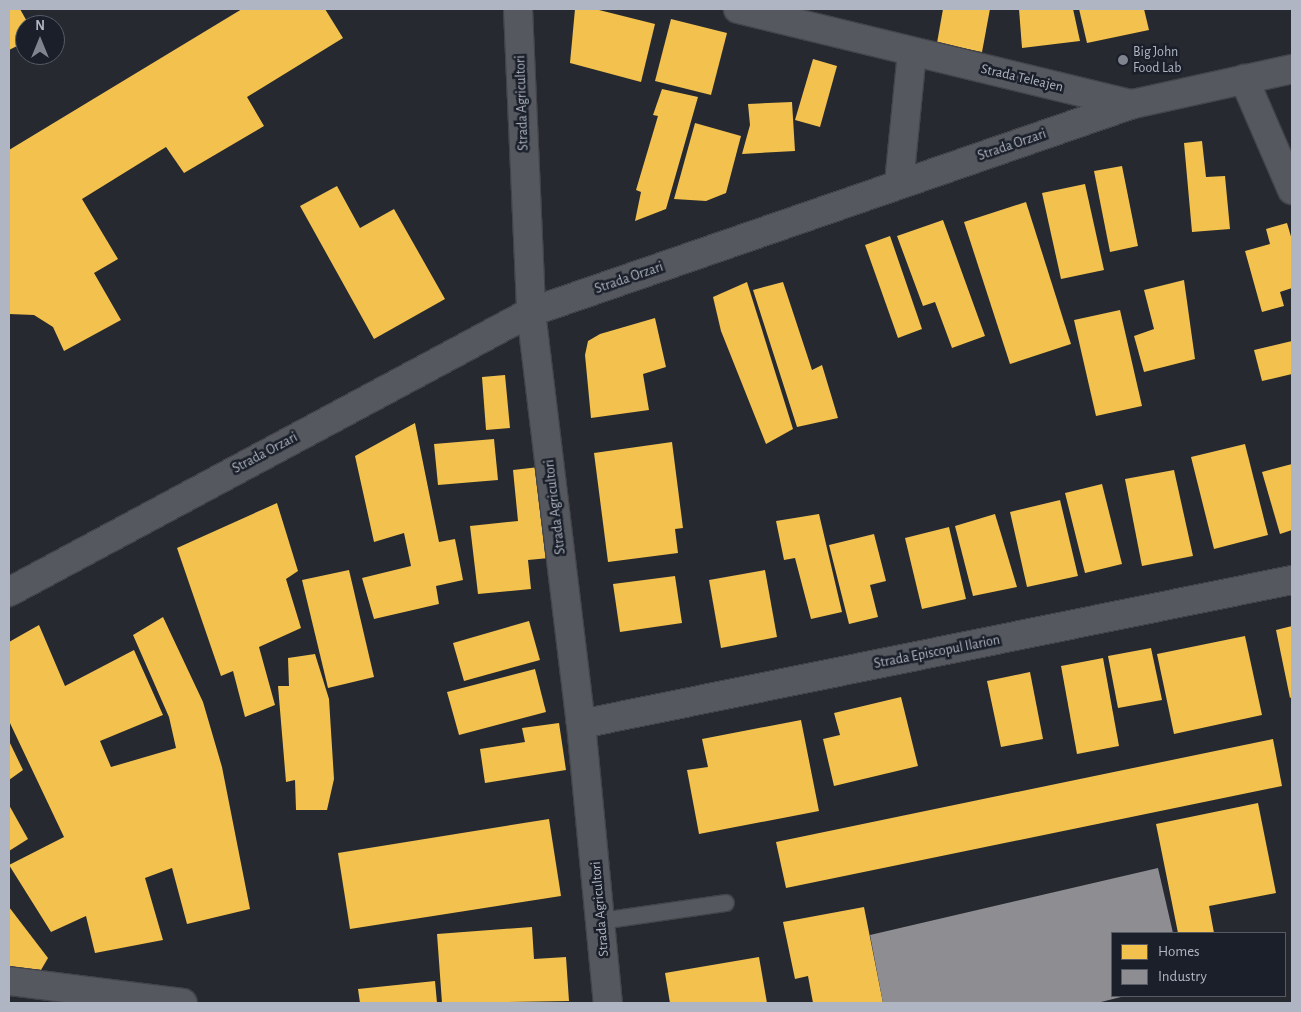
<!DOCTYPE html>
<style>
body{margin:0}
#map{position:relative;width:1301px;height:1012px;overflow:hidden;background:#262930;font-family:"Alegreya Sans",sans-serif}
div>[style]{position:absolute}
.homes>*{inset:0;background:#f2c14e}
.industry>*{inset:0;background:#8d8d92}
.roads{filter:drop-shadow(1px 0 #424449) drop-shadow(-1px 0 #424449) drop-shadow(0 1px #424449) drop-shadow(0 -1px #424449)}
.service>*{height:16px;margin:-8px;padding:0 8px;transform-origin:8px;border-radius:8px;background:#55585f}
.minor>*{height:28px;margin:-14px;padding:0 14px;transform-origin:14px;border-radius:14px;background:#55585f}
.tertiary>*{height:28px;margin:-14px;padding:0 14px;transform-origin:14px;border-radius:14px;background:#55585f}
.dots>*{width:14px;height:14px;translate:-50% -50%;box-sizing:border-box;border:2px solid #1a1f29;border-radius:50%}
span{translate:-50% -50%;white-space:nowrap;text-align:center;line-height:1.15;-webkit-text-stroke:5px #1a1f29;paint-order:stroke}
.poi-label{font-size:14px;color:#afb5c2}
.left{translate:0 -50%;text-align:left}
.street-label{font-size:14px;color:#afb5c2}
.frame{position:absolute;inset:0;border:10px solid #afb5c2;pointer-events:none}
.legend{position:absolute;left:1111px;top:932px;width:175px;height:65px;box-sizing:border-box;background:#1a1f29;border:1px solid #565b66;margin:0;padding:6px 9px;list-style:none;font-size:15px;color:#afb5c2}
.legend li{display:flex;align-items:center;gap:10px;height:25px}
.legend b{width:25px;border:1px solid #565b66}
.north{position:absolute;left:15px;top:15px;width:50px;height:50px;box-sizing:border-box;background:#1a1f29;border:1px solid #565b66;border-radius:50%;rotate:0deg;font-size:14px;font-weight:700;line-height:20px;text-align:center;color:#afb5c2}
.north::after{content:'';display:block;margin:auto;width:18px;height:22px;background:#7f848f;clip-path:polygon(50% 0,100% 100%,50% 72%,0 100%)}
</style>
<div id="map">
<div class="homes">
<i style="clip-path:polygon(9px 9px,20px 9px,29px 25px,25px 25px,25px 42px,9px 50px)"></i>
<i style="clip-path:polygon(242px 9px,325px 9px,343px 38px,247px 97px,264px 126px,184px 173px,166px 147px,82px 199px,118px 259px,94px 273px,121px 320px,64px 351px,53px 327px,34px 315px,9px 314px,9px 150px)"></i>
<i style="clip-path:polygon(575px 9px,595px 9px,655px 24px,641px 82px,570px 63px)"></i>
<i style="clip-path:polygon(943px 9px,990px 9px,982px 52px,937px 43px)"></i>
<i style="clip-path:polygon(1019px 9px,1073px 9px,1080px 41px,1022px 48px)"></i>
<i style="clip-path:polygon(1079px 9px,1144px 9px,1149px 30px,1087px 43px)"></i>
<i style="clip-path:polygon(671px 19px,727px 33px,711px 95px,655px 81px)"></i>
<i style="clip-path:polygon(813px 59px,837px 66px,820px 127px,795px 120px)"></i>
<i style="clip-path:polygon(662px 89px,698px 97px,666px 209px,635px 221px,641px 192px,636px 190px,658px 116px,653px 115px)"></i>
<i style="clip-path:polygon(792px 102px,795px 151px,742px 154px,750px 125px,748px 104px)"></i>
<i style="clip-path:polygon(695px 123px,741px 136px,726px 193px,706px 201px,674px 199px)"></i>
<i style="clip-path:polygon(1202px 141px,1206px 177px,1225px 176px,1230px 229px,1192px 232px,1184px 143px)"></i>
<i style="clip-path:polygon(1122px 166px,1138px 246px,1110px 252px,1094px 171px)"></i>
<i style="clip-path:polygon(1085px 184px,1104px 270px,1061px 279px,1042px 193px)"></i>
<i style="clip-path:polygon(337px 186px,360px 228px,394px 209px,445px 299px,374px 339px,300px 206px)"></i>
<i style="clip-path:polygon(1026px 202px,1071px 344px,1010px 364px,964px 222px)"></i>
<i style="clip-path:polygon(943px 220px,985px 336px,952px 348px,935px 302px,923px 306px,897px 236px)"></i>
<i style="clip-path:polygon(1287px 223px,1292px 240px,1292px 288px,1280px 292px,1284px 306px,1262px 312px,1245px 251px,1270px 244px,1266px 229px)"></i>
<i style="clip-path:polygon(890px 236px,922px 329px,898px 338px,865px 245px)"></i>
<i style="clip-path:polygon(1184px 280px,1195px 359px,1144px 372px,1134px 336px,1154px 329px,1144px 290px)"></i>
<i style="clip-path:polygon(747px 282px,793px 429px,766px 444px,721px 331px,713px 297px)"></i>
<i style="clip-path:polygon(783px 282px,812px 370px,822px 365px,838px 418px,797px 427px,753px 290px)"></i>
<i style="clip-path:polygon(1120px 310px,1142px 406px,1096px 416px,1074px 320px)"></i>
<i style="clip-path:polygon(655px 318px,666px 367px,643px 374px,649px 410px,591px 418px,585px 355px,588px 341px,600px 334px)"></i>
<i style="clip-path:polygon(1292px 341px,1292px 374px,1262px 381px,1254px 350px)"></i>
<i style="clip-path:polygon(505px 375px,510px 428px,486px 430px,482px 377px)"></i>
<i style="clip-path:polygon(415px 423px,439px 542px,455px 539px,463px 580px,436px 586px,439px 604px,374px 619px,362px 578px,411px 566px,404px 533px,374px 542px,355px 456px)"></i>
<i style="clip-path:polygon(494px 439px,498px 480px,438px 485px,434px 444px)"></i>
<i style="clip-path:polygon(672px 442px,683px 528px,675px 529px,678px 553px,608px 562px,594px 453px)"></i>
<i style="clip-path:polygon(1245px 444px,1268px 535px,1214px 549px,1191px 457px)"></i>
<i style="clip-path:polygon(1292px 464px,1292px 530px,1280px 534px,1262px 472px)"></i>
<i style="clip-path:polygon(539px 467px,549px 558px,528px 560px,531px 589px,478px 594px,470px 526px,518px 521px,513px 470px)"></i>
<i style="clip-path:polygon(1174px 470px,1193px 556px,1142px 566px,1125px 479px)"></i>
<i style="clip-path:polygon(1102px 484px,1122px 564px,1085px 573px,1065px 493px)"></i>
<i style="clip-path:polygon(1060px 500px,1078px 576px,1027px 587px,1010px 512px)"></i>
<i style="clip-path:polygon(277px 503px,298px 571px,286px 579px,301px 628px,259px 647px,275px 705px,245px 717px,233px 671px,221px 676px,177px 548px)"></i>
<i style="clip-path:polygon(819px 514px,842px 612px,811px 619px,795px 558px,784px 560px,776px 521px)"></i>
<i style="clip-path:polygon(995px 514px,1017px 587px,973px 596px,955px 526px)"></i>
<i style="clip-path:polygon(949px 527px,966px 599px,922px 609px,905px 538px)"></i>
<i style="clip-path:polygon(874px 534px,886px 581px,870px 585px,878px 617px,849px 624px,829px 545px)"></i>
<i style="clip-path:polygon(349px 570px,374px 677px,328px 688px,302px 580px)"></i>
<i style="clip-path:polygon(765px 570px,777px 637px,721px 648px,709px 580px)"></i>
<i style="clip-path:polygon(675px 576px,682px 623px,620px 632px,613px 584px)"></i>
<i style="clip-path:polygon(163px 617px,203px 702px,222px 767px,250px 909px,187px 924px,172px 868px,145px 878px,163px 940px,95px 953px,86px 916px,51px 932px,9px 865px,64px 837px,9px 721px,9px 642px,39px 625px,65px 686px,134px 650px,163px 715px,100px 741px,111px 767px,176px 748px,169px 717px,133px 635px)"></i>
<i style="clip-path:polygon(529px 621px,540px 660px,464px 681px,453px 643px)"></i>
<i style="clip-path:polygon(1292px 626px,1292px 697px,1290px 698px,1276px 630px)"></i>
<i style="clip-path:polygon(1245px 636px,1262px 715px,1174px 734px,1157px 654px)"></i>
<i style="clip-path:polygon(1151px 648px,1162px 700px,1118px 708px,1108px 656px)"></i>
<i style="clip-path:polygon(315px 654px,329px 699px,334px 779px,327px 810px,296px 810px,295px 780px,286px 782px,278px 686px,289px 686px,288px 658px)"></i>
<i style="clip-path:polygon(1103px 658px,1119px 746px,1077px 754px,1061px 666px)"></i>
<i style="clip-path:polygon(535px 669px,546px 712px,459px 735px,447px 692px)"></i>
<i style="clip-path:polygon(1030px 672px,1043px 739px,1001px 747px,987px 681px)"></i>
<i style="clip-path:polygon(901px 697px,918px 766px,834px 786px,823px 739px,840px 735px,834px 713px)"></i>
<i style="clip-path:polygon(801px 720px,819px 811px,699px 834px,687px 770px,708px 767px,702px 739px)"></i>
<i style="clip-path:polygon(559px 723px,566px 770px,485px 783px,480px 749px,525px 742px,522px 728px)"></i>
<i style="clip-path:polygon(1273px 739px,1282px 786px,786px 888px,776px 842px)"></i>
<i style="clip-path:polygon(9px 741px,23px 770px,9px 780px)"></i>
<i style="clip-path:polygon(1258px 803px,1276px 893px,1209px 906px,1214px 933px,1178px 933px,1156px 824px)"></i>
<i style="clip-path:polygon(9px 805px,28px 839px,9px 851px)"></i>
<i style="clip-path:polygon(549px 819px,561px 896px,350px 929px,338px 853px)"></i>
<i style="clip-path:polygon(9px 907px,48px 958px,41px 970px,9px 967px)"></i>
<i style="clip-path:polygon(864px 907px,883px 1003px,813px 1003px,808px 976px,795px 979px,783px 922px)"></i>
<i style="clip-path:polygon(532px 927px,534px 959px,566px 957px,569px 1001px,442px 1003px,437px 934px)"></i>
<i style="clip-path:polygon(759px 957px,767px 1003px,670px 1003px,665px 973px)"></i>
<i style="clip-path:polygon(435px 981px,437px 1003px,360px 1003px,358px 989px)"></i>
</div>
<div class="industry">
<i style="clip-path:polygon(1158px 868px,1173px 933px,1112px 933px,1112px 996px,1125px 996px,1097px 1003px,883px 1003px,870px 935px)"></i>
</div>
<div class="roads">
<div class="service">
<i style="left:601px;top:921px;width:126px;rotate:-8.2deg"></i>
</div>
<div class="minor">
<i style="left:738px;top:9px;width:405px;rotate:13.6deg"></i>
<i style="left:1244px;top:79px;width:121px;rotate:66.6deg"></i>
<i style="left:899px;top:183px;width:131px;rotate:-84.3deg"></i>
<i style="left:9px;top:592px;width:592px;rotate:-28.21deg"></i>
<i style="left:531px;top:312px;width:637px;rotate:-19.06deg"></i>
<i style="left:1133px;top:104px;width:163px;rotate:-12.4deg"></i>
<i style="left:581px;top:724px;width:725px;rotate:-11.45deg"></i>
<i style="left:9px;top:981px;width:175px;rotate:7.2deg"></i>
</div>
<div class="tertiary">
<i style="left:518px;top:9px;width:303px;rotate:87.5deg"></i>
<i style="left:531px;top:312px;width:415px;rotate:83.1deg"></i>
<i style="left:581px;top:724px;width:280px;rotate:84.5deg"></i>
</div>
</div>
<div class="dots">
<i style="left:1123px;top:60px;background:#7f848f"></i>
</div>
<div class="poi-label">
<span class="left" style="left:1133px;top:60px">Big John<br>Food Lab</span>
</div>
<div class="street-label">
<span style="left:1022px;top:78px;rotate:13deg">Strada Teleajen</span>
<span style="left:522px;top:103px;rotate:-92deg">Strada Agricultori</span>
<span style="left:1012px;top:145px;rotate:-19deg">Strada Orzari</span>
<span style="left:629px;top:278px;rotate:-19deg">Strada Orzari</span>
<span style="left:265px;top:453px;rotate:-28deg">Strada Orzari</span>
<span style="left:555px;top:507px;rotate:-97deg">Strada Agricultori</span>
<span style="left:937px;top:652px;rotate:-11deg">Strada Episcopul Ilarion</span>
<span style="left:600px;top:909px;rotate:-95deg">Strada Agricultori</span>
</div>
<div class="frame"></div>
<ul class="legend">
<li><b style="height:14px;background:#f2c14e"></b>Homes</li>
<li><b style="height:14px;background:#8d8d92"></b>Industry</li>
</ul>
<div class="north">N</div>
</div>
